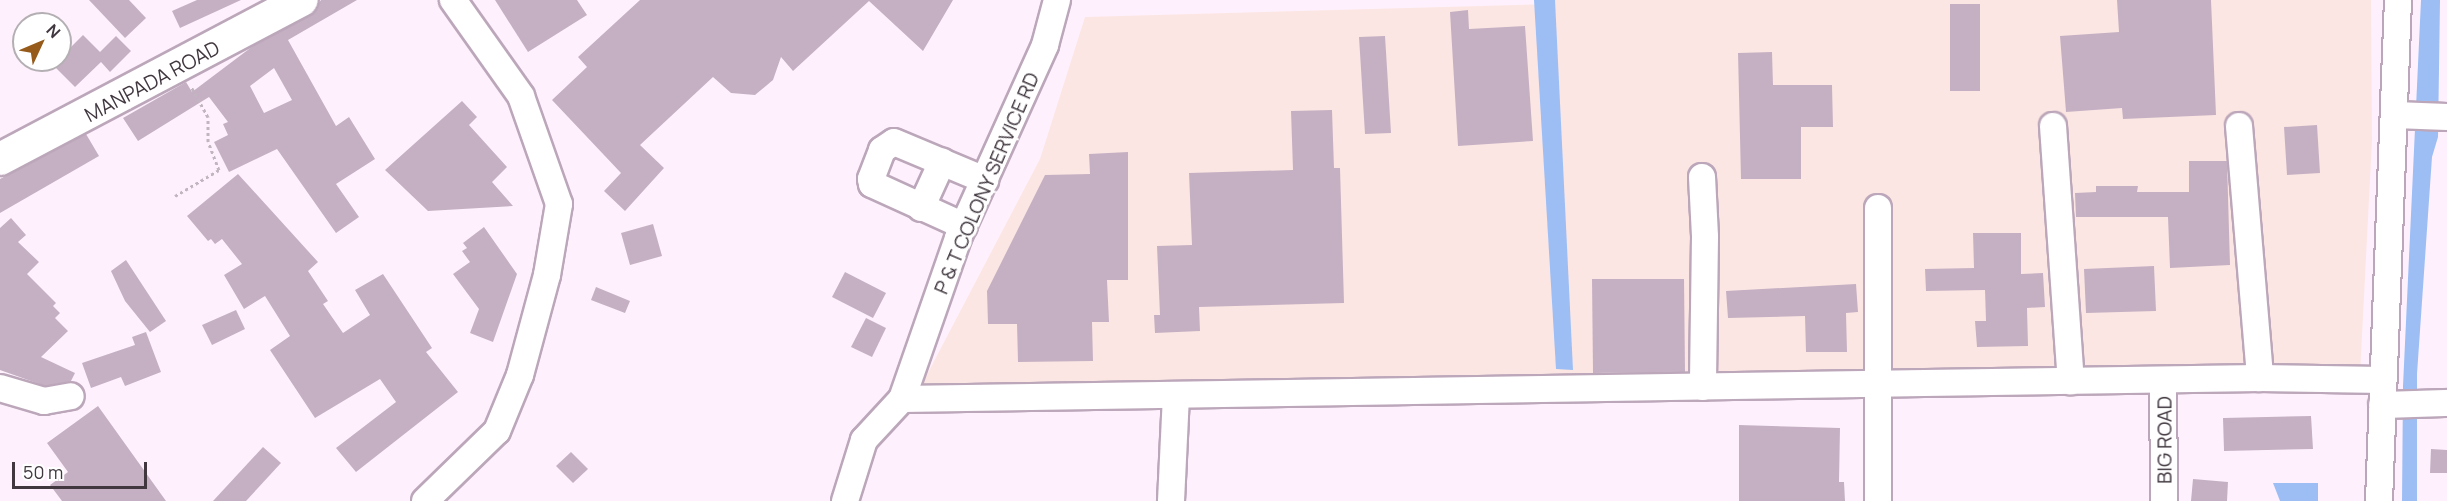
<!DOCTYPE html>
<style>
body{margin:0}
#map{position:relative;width:2447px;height:501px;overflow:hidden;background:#fef1fd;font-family:Manrope,sans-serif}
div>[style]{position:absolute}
.industrial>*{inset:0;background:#fce6e3}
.water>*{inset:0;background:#9cbef5}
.building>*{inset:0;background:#c5b0c3}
.path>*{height:3px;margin-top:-1.5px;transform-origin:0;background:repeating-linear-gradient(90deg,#c1b6c0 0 3px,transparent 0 6px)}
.roads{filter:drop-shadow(2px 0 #bca7ba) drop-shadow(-2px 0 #bca7ba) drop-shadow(0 2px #bca7ba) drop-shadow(0 -2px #bca7ba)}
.minor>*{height:26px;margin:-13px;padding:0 13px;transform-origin:13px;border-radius:13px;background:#fff}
.major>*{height:32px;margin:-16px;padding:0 16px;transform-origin:16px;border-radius:16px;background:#fff}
span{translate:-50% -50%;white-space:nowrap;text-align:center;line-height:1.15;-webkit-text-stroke:6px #fff;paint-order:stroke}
.street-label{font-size:20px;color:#40373f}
.north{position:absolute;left:12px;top:12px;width:60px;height:60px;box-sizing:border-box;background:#fff;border:2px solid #b3afb2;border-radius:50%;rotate:46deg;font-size:16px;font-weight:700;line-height:24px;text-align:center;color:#40373f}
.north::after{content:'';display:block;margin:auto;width:21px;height:27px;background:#965b1b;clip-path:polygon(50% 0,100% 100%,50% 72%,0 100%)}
.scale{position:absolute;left:12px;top:462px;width:135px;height:27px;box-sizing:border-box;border:3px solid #40373f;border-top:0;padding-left:8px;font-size:18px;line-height:21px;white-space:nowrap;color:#40373f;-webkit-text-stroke:4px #fff;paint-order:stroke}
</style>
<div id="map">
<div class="industrial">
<i style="clip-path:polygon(1555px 0,2371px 0,2372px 141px,2360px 375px,920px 388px,1040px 159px,1085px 17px,1554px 4px)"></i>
</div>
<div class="water">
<i style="clip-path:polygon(1534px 0,1555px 0,1573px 370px,1556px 369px)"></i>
<i style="clip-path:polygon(2421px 0,2440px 0,2438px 137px,2432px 157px,2417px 374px,2417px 501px,2402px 501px,2403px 386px)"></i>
<i style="clip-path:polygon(2273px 483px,2318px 483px,2318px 501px,2280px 501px)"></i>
</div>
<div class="building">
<i style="clip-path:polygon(89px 0,129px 0,146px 18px,125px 38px)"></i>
<i style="clip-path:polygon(197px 0,241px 0,180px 28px,172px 11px)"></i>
<i style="clip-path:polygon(evenodd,321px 0,357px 0,288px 40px,336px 126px,349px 117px,375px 159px,336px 184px,359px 217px,336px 233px,277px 149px,229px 172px,214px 142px,228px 135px,223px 124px,228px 122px,209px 97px,138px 141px,123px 118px,186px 82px,192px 92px,253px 46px,310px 16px,321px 0,274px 68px,292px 100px,264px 113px,250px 86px,274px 68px)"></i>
<i style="clip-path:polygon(495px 0,577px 0,587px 15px,528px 52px)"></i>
<i style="clip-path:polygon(640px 0,953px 0,923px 51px,869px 1px,793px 71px,781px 57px,773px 80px,755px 95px,731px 93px,713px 77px,640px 145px,664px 168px,625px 211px,604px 191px,621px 173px,552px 100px,587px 67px,578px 57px)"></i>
<i style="clip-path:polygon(2117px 0,2211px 0,2216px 115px,2123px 119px,2122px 108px,2066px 112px,2060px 36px,2119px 32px)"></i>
<i style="clip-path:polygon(1950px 4px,1980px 4px,1980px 91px,1950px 91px)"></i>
<i style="clip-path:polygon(1468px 10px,1469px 29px,1525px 26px,1533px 141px,1458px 146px,1450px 12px)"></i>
<i style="clip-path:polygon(83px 35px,100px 52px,116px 36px,131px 51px,110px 72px,101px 62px,75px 87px,53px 65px)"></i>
<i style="clip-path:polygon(1385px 36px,1391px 133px,1365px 134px,1359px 37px)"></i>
<i style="clip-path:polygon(1772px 52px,1773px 85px,1832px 85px,1833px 127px,1801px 127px,1801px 179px,1741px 179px,1738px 53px)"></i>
<i style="clip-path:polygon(462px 101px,477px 117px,469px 125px,507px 167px,492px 182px,513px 206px,428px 211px,385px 170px)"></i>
<i style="clip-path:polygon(1332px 110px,1334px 168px,1340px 168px,1344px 303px,1199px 307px,1200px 331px,1155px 333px,1154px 315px,1160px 315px,1157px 246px,1192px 245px,1189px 173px,1293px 170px,1291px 111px)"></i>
<i style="clip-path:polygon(2317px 125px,2320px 173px,2287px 175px,2284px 127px)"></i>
<i style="clip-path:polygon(86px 134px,99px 156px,0 213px,0 179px)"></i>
<i style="clip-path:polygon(1128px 152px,1128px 280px,1107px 280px,1109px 322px,1092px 322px,1093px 361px,1018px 362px,1017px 324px,988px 324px,987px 291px,1045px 175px,1090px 174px,1089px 154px)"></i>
<i style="clip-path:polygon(2189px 161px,2227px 161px,2230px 265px,2170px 268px,2168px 217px,2076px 217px,2075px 193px,2096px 192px,2096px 186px,2138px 186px,2137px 192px,2189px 192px)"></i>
<i style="clip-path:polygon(238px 174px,318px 262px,308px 271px,328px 301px,323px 304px,343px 333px,370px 315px,355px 290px,383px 274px,432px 348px,426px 352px,458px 392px,356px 472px,336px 448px,396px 402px,380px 379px,315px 418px,270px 350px,290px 336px,265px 296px,244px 309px,224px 275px,242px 264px,222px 239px,215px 244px,211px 239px,208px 241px,187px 216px)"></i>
<i style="clip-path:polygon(11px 218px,26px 235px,18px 242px,39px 262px,27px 274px,56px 303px,53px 306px,60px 313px,55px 318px,68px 331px,41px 357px,75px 373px,71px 381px,45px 386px,0 370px,0 228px)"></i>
<i style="clip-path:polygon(653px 224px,662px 256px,630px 265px,621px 233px)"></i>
<i style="clip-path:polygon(484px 227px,517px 274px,493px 342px,470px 333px,479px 309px,453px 274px,470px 262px,462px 251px,467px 248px,463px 243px)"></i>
<i style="clip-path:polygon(1973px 233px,2021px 233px,2021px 274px,2043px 273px,2045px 307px,2027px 308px,2028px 346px,1977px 347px,1975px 321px,1986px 321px,1985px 290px,1926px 291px,1925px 269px,1974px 268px)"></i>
<i style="clip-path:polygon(126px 260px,166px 321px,150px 332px,125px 301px,111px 271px)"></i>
<i style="clip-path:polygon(2154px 266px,2156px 311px,2086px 313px,2084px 269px)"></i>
<i style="clip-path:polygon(845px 272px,886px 293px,873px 318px,832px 297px)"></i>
<i style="clip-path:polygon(1592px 279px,1684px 279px,1685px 372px,1593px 373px)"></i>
<i style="clip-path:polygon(1856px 284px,1858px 312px,1846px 313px,1847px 352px,1806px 352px,1805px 316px,1728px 318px,1726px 291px)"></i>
<i style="clip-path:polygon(596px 287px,630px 301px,625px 313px,591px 300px)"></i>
<i style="clip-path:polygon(236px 310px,245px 329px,212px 345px,202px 325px)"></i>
<i style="clip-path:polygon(866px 318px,886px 328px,872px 357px,851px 347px)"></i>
<i style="clip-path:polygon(146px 332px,161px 372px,125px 386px,121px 377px,91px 388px,82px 363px,135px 345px,132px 337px)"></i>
<i style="clip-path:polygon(98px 406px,166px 501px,62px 501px,50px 485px,68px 472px,47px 443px)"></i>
<i style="clip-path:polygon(2311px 416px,2313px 449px,2224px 451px,2223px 418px)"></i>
<i style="clip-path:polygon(1739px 425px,1840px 428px,1839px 482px,1844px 482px,1845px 501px,1739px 501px)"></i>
<i style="clip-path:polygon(263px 447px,281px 463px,246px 501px,213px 501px)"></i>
<i style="clip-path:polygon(2431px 449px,2447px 450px,2447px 473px,2430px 473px)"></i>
<i style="clip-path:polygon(571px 452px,588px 469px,573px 483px,556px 466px)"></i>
<i style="clip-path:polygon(2193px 479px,2228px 482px,2227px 501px,2191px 501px)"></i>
</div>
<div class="path">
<i style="left:175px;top:196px;width:51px;rotate:-30.6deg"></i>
<i style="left:219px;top:170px;width:30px;rotate:-111deg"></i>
<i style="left:208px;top:142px;width:25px;rotate:-90deg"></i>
<i style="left:208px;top:117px;width:35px;rotate:-119deg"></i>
</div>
<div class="roads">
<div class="minor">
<i style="left:2395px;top:115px;width:52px;rotate:2.2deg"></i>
<i style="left:2053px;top:126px;width:256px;rotate:86deg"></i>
<i style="left:2239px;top:126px;width:253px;rotate:85.2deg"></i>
<i style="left:1702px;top:177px;width:60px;rotate:87.1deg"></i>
<i style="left:1705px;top:237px;width:150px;rotate:90.8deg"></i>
<i style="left:921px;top:208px;width:51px;rotate:-65.5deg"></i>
<i style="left:964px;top:226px;width:101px;rotate:-155.5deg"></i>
<i style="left:872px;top:184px;width:5px;rotate:-101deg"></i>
<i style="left:871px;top:179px;width:31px;rotate:-69deg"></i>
<i style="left:882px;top:150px;width:14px;rotate:-34deg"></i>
<i style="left:894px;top:142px;width:99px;rotate:22.7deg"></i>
<i style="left:2163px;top:380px;width:121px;rotate:89.5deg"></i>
<i style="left:0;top:388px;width:46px;rotate:16.5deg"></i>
<i style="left:44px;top:401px;width:27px;rotate:-10deg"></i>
<i style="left:902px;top:399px;width:1358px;rotate:-0.89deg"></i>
<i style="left:2260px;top:378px;width:123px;rotate:0.9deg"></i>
<i style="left:2382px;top:405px;width:65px;rotate:-1.8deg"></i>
<i style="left:425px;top:501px;width:100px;rotate:-44.2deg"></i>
<i style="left:497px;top:431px;width:61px;rotate:-67.7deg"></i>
<i style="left:520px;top:375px;width:104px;rotate:-74.9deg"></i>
<i style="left:547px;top:275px;width:72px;rotate:-80.4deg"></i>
<i style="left:559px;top:204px;width:114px;rotate:-109.4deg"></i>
<i style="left:521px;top:96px;width:118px;rotate:-125.3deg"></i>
<i style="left:845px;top:501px;width:64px;rotate:-72.7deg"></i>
<i style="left:864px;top:440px;width:56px;rotate:-47.2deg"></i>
<i style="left:902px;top:399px;width:170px;rotate:-70.8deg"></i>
<i style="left:958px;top:238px;width:212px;rotate:-65.7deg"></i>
<i style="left:1045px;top:45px;width:47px;rotate:-75.1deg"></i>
<i style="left:1171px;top:501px;width:106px;rotate:-87.3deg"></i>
<i style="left:1878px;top:501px;width:293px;rotate:-90deg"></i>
<i style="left:2379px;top:501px;width:501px;rotate:-87.83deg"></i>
</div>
<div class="major">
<i style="left:0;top:159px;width:341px;rotate:-27.8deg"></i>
</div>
</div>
<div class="street-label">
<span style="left:152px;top:81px;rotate:-28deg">MANPADA ROAD</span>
<span style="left:986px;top:183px;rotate:-67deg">P &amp; T COLONY SERVICE RD</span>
<span style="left:2164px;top:440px;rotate:-90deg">BIG ROAD</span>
</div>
<div class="north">N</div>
<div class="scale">50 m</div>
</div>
